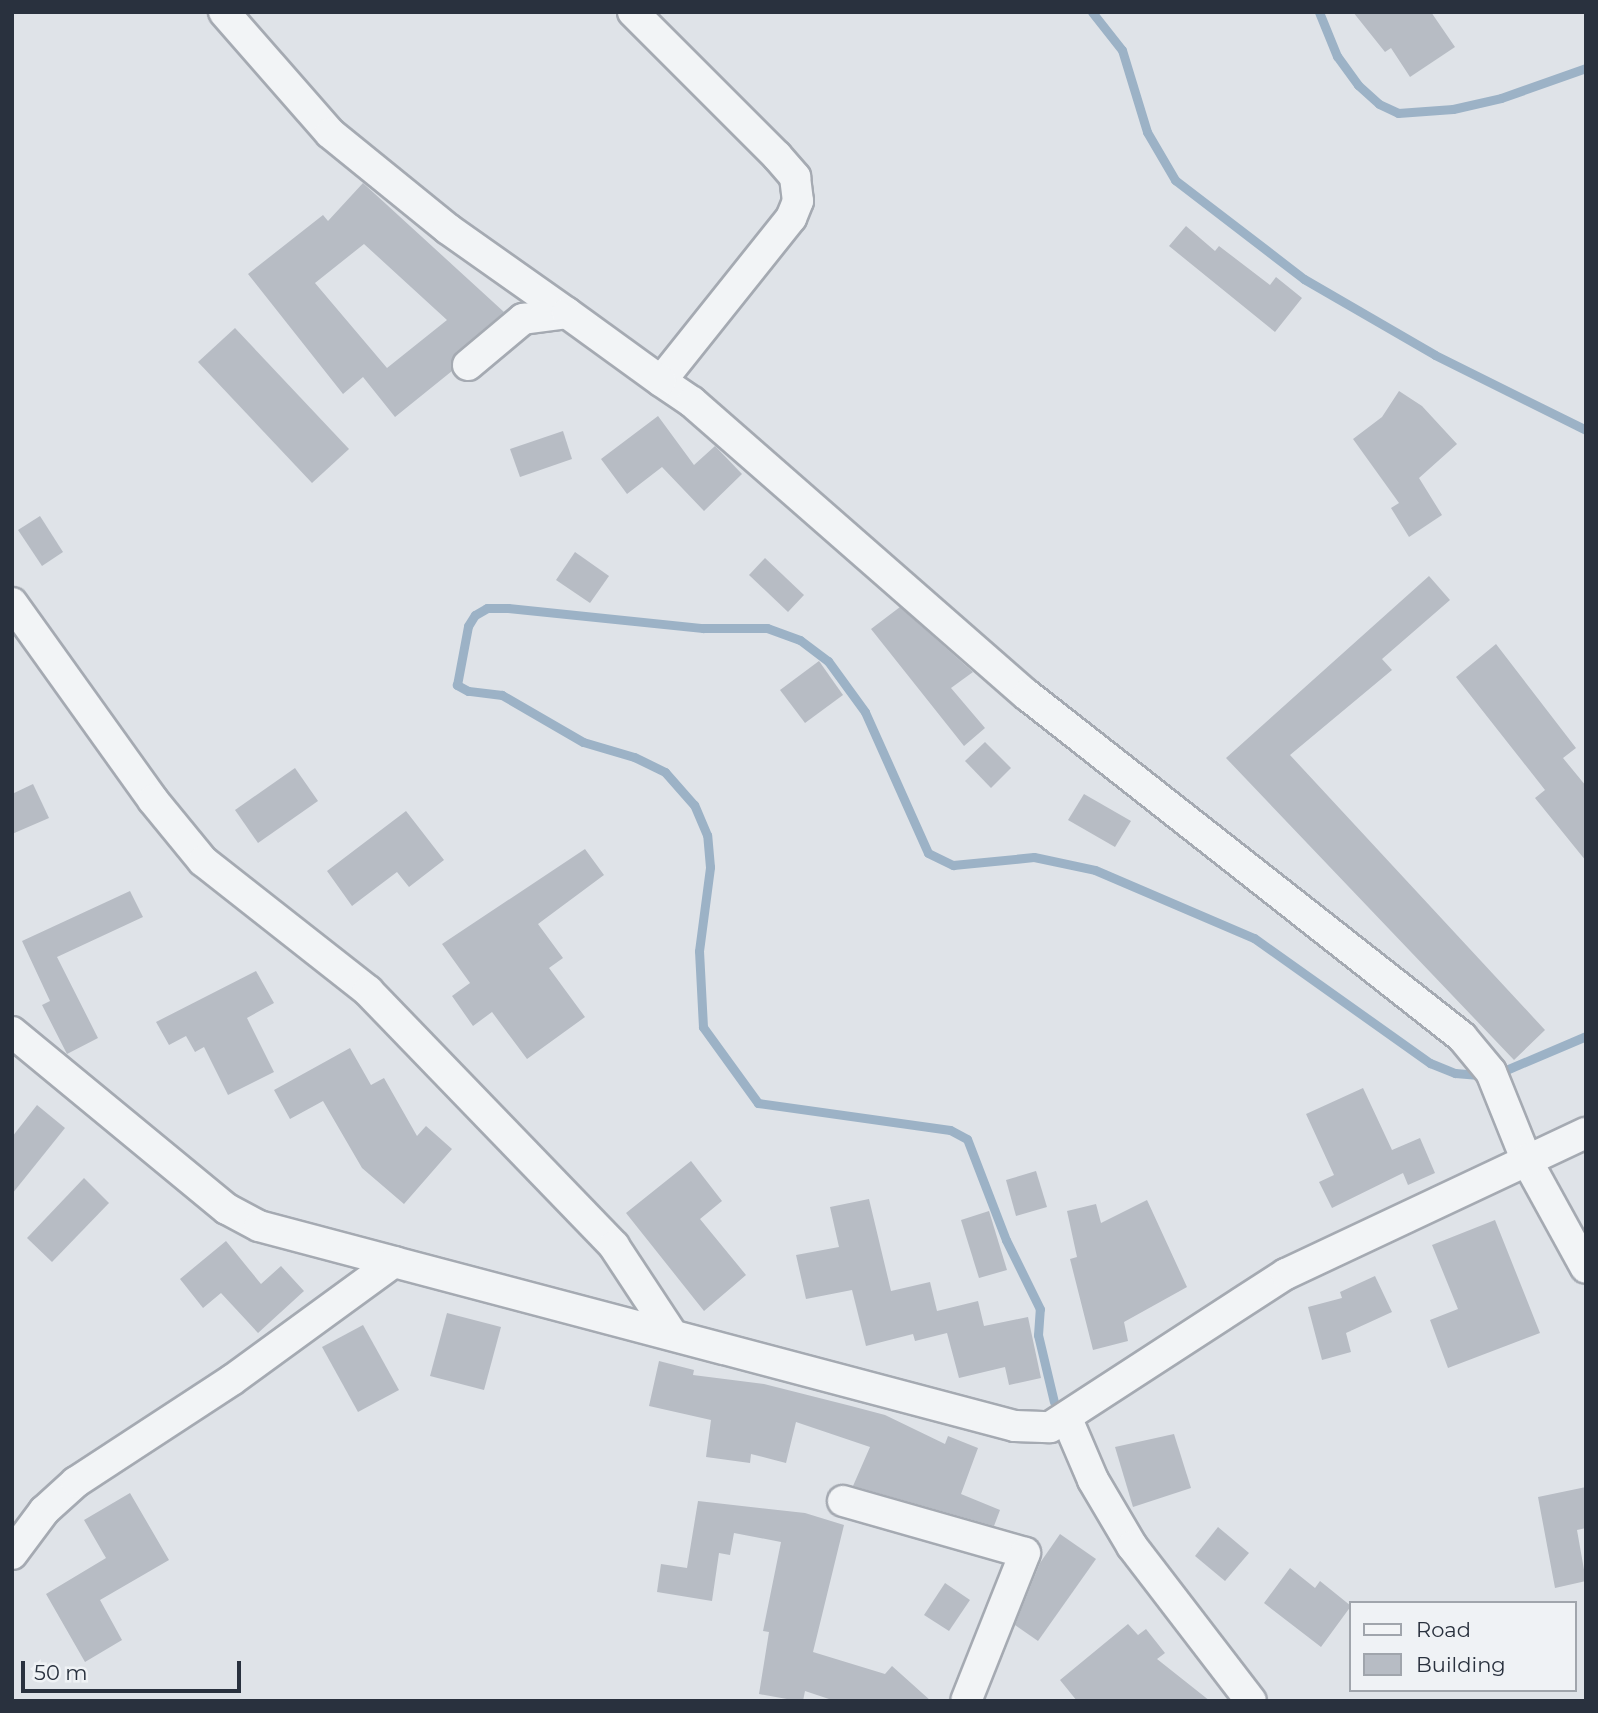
<!DOCTYPE html>
<style>
body{margin:0}
#map{position:relative;width:1598px;height:1713px;overflow:hidden;background:#dfe3e8;font-family:Montserrat,sans-serif}
div>[style]{position:absolute}
.stream>*{height:9px;margin:-4.5px;padding:0 4.5px;transform-origin:4.5px;border-radius:4.5px;background:#9cb2c6}
.building>*{inset:0;background:#b7bcc4}
.roads{filter:drop-shadow(2px 0 #a5aab2) drop-shadow(-2px 0 #a5aab2) drop-shadow(0 2px #a5aab2) drop-shadow(0 -2px #a5aab2)}
.minor>*{height:30px;margin:-15px;padding:0 15px;transform-origin:15px;border-radius:15px;background:#f2f4f6}
span{translate:-50% -50%;white-space:nowrap;text-align:center;line-height:1.15;-webkit-text-stroke:7px #eff2f5;paint-order:stroke}
.frame{position:absolute;inset:0;border:14px solid #29313e;pointer-events:none}
.legend{position:absolute;left:1349px;top:1601px;width:228px;height:91px;box-sizing:border-box;background:#eff2f5;border:2px solid #a0a5ac;margin:0;padding:9px 12px;list-style:none;font-size:21px;color:#29313e}
.legend li{display:flex;align-items:center;gap:14px;height:35px}
.legend b{width:35px;border:2px solid #a0a5ac}
.scale{position:absolute;left:21px;top:1661px;width:220px;height:32px;box-sizing:border-box;border:4px solid #29313e;border-top:0;padding-left:9px;font-size:21px;line-height:24px;white-space:nowrap;color:#29313e;-webkit-text-stroke:5px #eff2f5;paint-order:stroke}
</style>
<div id="map">
<div class="stream">
<i style="left:1092px;top:12px;width:48px;rotate:51.7deg"></i>
<i style="left:1122px;top:50px;width:86px;rotate:73deg"></i>
<i style="left:1147px;top:132px;width:56px;rotate:59.7deg"></i>
<i style="left:1175px;top:180px;width:163px;rotate:37.5deg"></i>
<i style="left:1304px;top:279px;width:151px;rotate:30.1deg"></i>
<i style="left:1435px;top:355px;width:169px;rotate:26.4deg"></i>
<i style="left:1319px;top:12px;width:48px;rotate:67.8deg"></i>
<i style="left:1337px;top:56px;width:36px;rotate:54deg"></i>
<i style="left:1358px;top:85px;width:28px;rotate:42deg"></i>
<i style="left:1379px;top:104px;width:21px;rotate:25deg"></i>
<i style="left:1398px;top:113px;width:55px;rotate:-4.2deg"></i>
<i style="left:1453px;top:109px;width:49px;rotate:-12.9deg"></i>
<i style="left:1501px;top:98px;width:90px;rotate:-19.4deg"></i>
<i style="left:1506px;top:1070px;width:87px;rotate:-23deg"></i>
<i style="left:1054px;top:1402px;width:69px;rotate:-103.4deg"></i>
<i style="left:1038px;top:1335px;width:26px;rotate:-86deg"></i>
<i style="left:1040px;top:1309px;width:77px;rotate:-116.2deg"></i>
<i style="left:1006px;top:1240px;width:108px;rotate:-111.1deg"></i>
<i style="left:967px;top:1139px;width:19px;rotate:-152deg"></i>
<i style="left:950px;top:1130px;width:194px;rotate:-172deg"></i>
<i style="left:758px;top:1103px;width:94px;rotate:-125.9deg"></i>
<i style="left:703px;top:1027px;width:76px;rotate:-93deg"></i>
<i style="left:699px;top:951px;width:85px;rotate:-82.5deg"></i>
<i style="left:710px;top:867px;width:32px;rotate:-95deg"></i>
<i style="left:707px;top:835px;width:33px;rotate:-113deg"></i>
<i style="left:694px;top:805px;width:44px;rotate:-131.3deg"></i>
<i style="left:665px;top:772px;width:34px;rotate:-154deg"></i>
<i style="left:634px;top:757px;width:53px;rotate:-163.6deg"></i>
<i style="left:583px;top:742px;width:94px;rotate:-149.9deg"></i>
<i style="left:502px;top:695px;width:34px;rotate:-173deg"></i>
<i style="left:468px;top:691px;width:13px;rotate:-151deg"></i>
<i style="left:457px;top:685px;width:60px;rotate:-79.4deg"></i>
<i style="left:468px;top:626px;width:13px;rotate:-58deg"></i>
<i style="left:475px;top:615px;width:14px;rotate:-30deg"></i>
<i style="left:487px;top:608px;width:21px"></i>
<i style="left:508px;top:608px;width:196px;rotate:5.9deg"></i>
<i style="left:703px;top:628px;width:64px"></i>
<i style="left:767px;top:628px;width:35px;rotate:20deg"></i>
<i style="left:800px;top:640px;width:35px;rotate:37deg"></i>
<i style="left:828px;top:661px;width:63px;rotate:54deg"></i>
<i style="left:865px;top:712px;width:154px;rotate:65.9deg"></i>
<i style="left:928px;top:853px;width:28px;rotate:26deg"></i>
<i style="left:953px;top:865px;width:81px;rotate:-5.6deg"></i>
<i style="left:1034px;top:857px;width:62px;rotate:12deg"></i>
<i style="left:1095px;top:870px;width:173px;rotate:23.2deg"></i>
<i style="left:1254px;top:938px;width:216px;rotate:35.4deg"></i>
<i style="left:1430px;top:1063px;width:27px;rotate:22deg"></i>
<i style="left:1455px;top:1073px;width:21px;rotate:5deg"></i>
</div>
<div class="building">
<i style="clip-path:polygon(1353px 12px,1431px 12px,1455px 47px,1410px 77px,1391px 48px,1385px 52px)"></i>
<i style="clip-path:polygon(evenodd,363px 183px,504px 312px,456px 352px,452px 371px,395px 417px,363px 377px,343px 394px,248px 274px,323px 215px,328px 221px,363px 183px,364px 244px,447px 320px,387px 368px,315px 283px,364px 244px)"></i>
<i style="clip-path:polygon(1186px 226px,1215px 251px,1219px 246px,1270px 285px,1276px 277px,1302px 298px,1275px 332px,1169px 246px)"></i>
<i style="clip-path:polygon(235px 328px,349px 449px,312px 483px,198px 362px)"></i>
<i style="clip-path:polygon(1399px 391px,1422px 406px,1457px 444px,1419px 478px,1442px 515px,1409px 537px,1391px 508px,1399px 503px,1353px 439px,1382px 417px)"></i>
<i style="clip-path:polygon(658px 416px,694px 465px,715px 446px,742px 474px,704px 511px,662px 467px,627px 494px,601px 459px)"></i>
<i style="clip-path:polygon(563px 431px,572px 459px,520px 477px,510px 449px)"></i>
<i style="clip-path:polygon(40px 516px,63px 552px,42px 566px,18px 530px)"></i>
<i style="clip-path:polygon(575px 552px,609px 576px,590px 603px,556px 580px)"></i>
<i style="clip-path:polygon(765px 558px,804px 595px,788px 612px,749px 575px)"></i>
<i style="clip-path:polygon(1429px 576px,1450px 600px,1382px 659px,1392px 670px,1290px 755px,1545px 1030px,1514px 1060px,1226px 758px)"></i>
<i style="clip-path:polygon(900px 607px,973px 672px,951px 688px,985px 728px,964px 746px,871px 629px)"></i>
<i style="clip-path:polygon(1496px 644px,1576px 748px,1563px 758px,1586px 786px,1586px 861px,1535px 798px,1545px 790px,1456px 677px)"></i>
<i style="clip-path:polygon(819px 661px,843px 695px,805px 723px,780px 690px)"></i>
<i style="clip-path:polygon(985px 742px,1011px 768px,991px 788px,965px 761px)"></i>
<i style="clip-path:polygon(295px 768px,318px 801px,258px 843px,235px 810px)"></i>
<i style="clip-path:polygon(33px 784px,49px 818px,12px 834px,12px 794px)"></i>
<i style="clip-path:polygon(1084px 794px,1131px 821px,1115px 847px,1068px 820px)"></i>
<i style="clip-path:polygon(406px 811px,444px 860px,409px 887px,397px 872px,352px 906px,327px 871px)"></i>
<i style="clip-path:polygon(585px 849px,604px 875px,538px 924px,563px 958px,549px 968px,585px 1017px,527px 1059px,492px 1012px,473px 1026px,452px 996px,470px 983px,442px 944px)"></i>
<i style="clip-path:polygon(130px 891px,143px 917px,57px 957px,98px 1038px,67px 1054px,42px 1005px,50px 1001px,22px 941px)"></i>
<i style="clip-path:polygon(256px 971px,274px 1003px,247px 1018px,274px 1072px,228px 1095px,204px 1047px,195px 1052px,186px 1036px,169px 1045px,156px 1022px)"></i>
<i style="clip-path:polygon(350px 1048px,371px 1085px,384px 1078px,417px 1136px,426px 1126px,452px 1149px,404px 1204px,362px 1168px,323px 1101px,290px 1119px,274px 1090px)"></i>
<i style="clip-path:polygon(1363px 1088px,1392px 1150px,1420px 1138px,1435px 1173px,1408px 1185px,1403px 1173px,1332px 1208px,1319px 1182px,1334px 1175px,1306px 1114px)"></i>
<i style="clip-path:polygon(37px 1105px,65px 1128px,12px 1194px,12px 1137px)"></i>
<i style="clip-path:polygon(691px 1161px,722px 1201px,700px 1219px,746px 1275px,704px 1311px,626px 1213px)"></i>
<i style="clip-path:polygon(1036px 1171px,1047px 1207px,1016px 1216px,1006px 1180px)"></i>
<i style="clip-path:polygon(84px 1178px,109px 1203px,52px 1262px,27px 1238px)"></i>
<i style="clip-path:polygon(869px 1199px,891px 1291px,930px 1282px,937px 1311px,978px 1301px,984px 1326px,1028px 1317px,1041px 1378px,1009px 1385px,1005px 1367px,959px 1378px,947px 1333px,915px 1341px,913px 1334px,866px 1346px,852px 1290px,806px 1299px,796px 1255px,839px 1247px,830px 1207px)"></i>
<i style="clip-path:polygon(1147px 1200px,1187px 1287px,1124px 1322px,1128px 1341px,1093px 1350px,1070px 1259px,1077px 1257px,1067px 1211px,1096px 1204px,1101px 1223px)"></i>
<i style="clip-path:polygon(989px 1211px,1007px 1270px,979px 1278px,961px 1220px)"></i>
<i style="clip-path:polygon(1495px 1220px,1540px 1333px,1448px 1368px,1430px 1320px,1458px 1309px,1432px 1245px)"></i>
<i style="clip-path:polygon(226px 1241px,261px 1284px,281px 1266px,304px 1291px,258px 1333px,221px 1293px,203px 1308px,180px 1279px)"></i>
<i style="clip-path:polygon(1375px 1276px,1392px 1312px,1346px 1333px,1351px 1352px,1322px 1360px,1308px 1307px,1342px 1298px,1340px 1292px)"></i>
<i style="clip-path:polygon(447px 1313px,501px 1327px,484px 1390px,430px 1376px)"></i>
<i style="clip-path:polygon(363px 1325px,399px 1390px,358px 1412px,322px 1347px)"></i>
<i style="clip-path:polygon(659px 1361px,694px 1370px,693px 1375px,764px 1384px,851px 1406px,885px 1415px,945px 1444px,948px 1436px,978px 1448px,961px 1494px,1000px 1510px,994px 1526px,853px 1486px,870px 1447px,796px 1422px,786px 1463px,751px 1454px,750px 1463px,706px 1457px,711px 1420px,649px 1406px)"></i>
<i style="clip-path:polygon(1174px 1434px,1191px 1488px,1133px 1507px,1115px 1447px)"></i>
<i style="clip-path:polygon(1586px 1487px,1586px 1528px,1577px 1530px,1586px 1581px,1555px 1588px,1538px 1497px)"></i>
<i style="clip-path:polygon(130px 1493px,169px 1560px,100px 1600px,122px 1640px,85px 1662px,46px 1594px,106px 1558px,84px 1520px)"></i>
<i style="clip-path:polygon(698px 1501px,805px 1513px,844px 1525px,813px 1652px,885px 1674px,892px 1666px,931px 1701px,835px 1701px,805px 1691px,803px 1701px,798px 1701px,759px 1694px,769px 1632px,763px 1631px,781px 1542px,734px 1533px,730px 1555px,719px 1553px,712px 1601px,657px 1592px,661px 1564px,687px 1568px)"></i>
<i style="clip-path:polygon(1218px 1527px,1249px 1553px,1225px 1581px,1195px 1556px)"></i>
<i style="clip-path:polygon(1060px 1534px,1096px 1559px,1038px 1641px,1015px 1625px,1040px 1563px)"></i>
<i style="clip-path:polygon(1290px 1568px,1315px 1588px,1320px 1581px,1351px 1606px,1321px 1647px,1264px 1603px)"></i>
<i style="clip-path:polygon(945px 1583px,970px 1600px,949px 1631px,924px 1615px)"></i>
<i style="clip-path:polygon(1128px 1624px,1138px 1635px,1146px 1629px,1165px 1653px,1157px 1659px,1210px 1701px,1077px 1701px,1060px 1680px)"></i>
</div>
<div class="roads">
<div class="minor">
<i style="left:224px;top:12px;width:161px;rotate:48.8deg"></i>
<i style="left:330px;top:133px;width:152px;rotate:39.1deg"></i>
<i style="left:448px;top:229px;width:146px;rotate:35.2deg"></i>
<i style="left:633px;top:12px;width:204px;rotate:45deg"></i>
<i style="left:777px;top:156px;width:28px;rotate:49deg"></i>
<i style="left:795px;top:177px;width:24px;rotate:83deg"></i>
<i style="left:798px;top:201px;width:18px;rotate:112deg"></i>
<i style="left:791px;top:218px;width:208px;rotate:128.6deg"></i>
<i style="left:661px;top:381px;width:37px;rotate:34deg"></i>
<i style="left:692px;top:402px;width:445px;rotate:41.2deg"></i>
<i style="left:1027px;top:695px;width:553px;rotate:38.17deg"></i>
<i style="left:1462px;top:1037px;width:45px;rotate:50.4deg"></i>
<i style="left:1491px;top:1072px;width:94px;rotate:68.1deg"></i>
<i style="left:1526px;top:1159px;width:124px;rotate:61.2deg"></i>
<i style="left:468px;top:365px;width:72px;rotate:-39.9deg"></i>
<i style="left:523px;top:319px;width:44px;rotate:-7.8deg"></i>
<i style="left:567px;top:313px;width:116px;rotate:35.9deg"></i>
<i style="left:12px;top:603px;width:242px;rotate:54.4deg"></i>
<i style="left:153px;top:800px;width:79px;rotate:50.7deg"></i>
<i style="left:203px;top:861px;width:210px;rotate:38.2deg"></i>
<i style="left:368px;top:991px;width:354px;rotate:46deg"></i>
<i style="left:614px;top:1246px;width:105px;rotate:56.6deg"></i>
<i style="left:12px;top:1032px;width:278px;rotate:39.5deg"></i>
<i style="left:227px;top:1209px;width:36px;rotate:28deg"></i>
<i style="left:259px;top:1226px;width:140px;rotate:14.9deg"></i>
<i style="left:1067px;top:1419px;width:66px;rotate:66.9deg"></i>
<i style="left:1093px;top:1480px;width:77px;rotate:59.4deg"></i>
<i style="left:1132px;top:1546px;width:195px;rotate:52.5deg"></i>
<i style="left:843px;top:1501px;width:189px;rotate:15.9deg"></i>
<i style="left:1025px;top:1553px;width:159px;rotate:111.7deg"></i>
<i style="left:12px;top:1554px;width:54px;rotate:-53.3deg"></i>
<i style="left:44px;top:1511px;width:43px;rotate:-42.2deg"></i>
<i style="left:76px;top:1482px;width:186px;rotate:-33.2deg"></i>
<i style="left:232px;top:1380px;width:200px;rotate:-36.1deg"></i>
<i style="left:394px;top:1262px;width:642px;rotate:14.79deg"></i>
<i style="left:1015px;top:1426px;width:35px;rotate:2deg"></i>
<i style="left:1050px;top:1427px;width:281px;rotate:-33deg"></i>
<i style="left:1286px;top:1274px;width:331px;rotate:-25.2deg"></i>
</div>
</div>
<div class="frame"></div>
<ul class="legend">
<li><b style="height:9px;background:#f2f4f6"></b>Road</li>
<li><b style="height:19px;background:#b7bcc4"></b>Building</li>
</ul>
<div class="scale">50 m</div>
</div>
